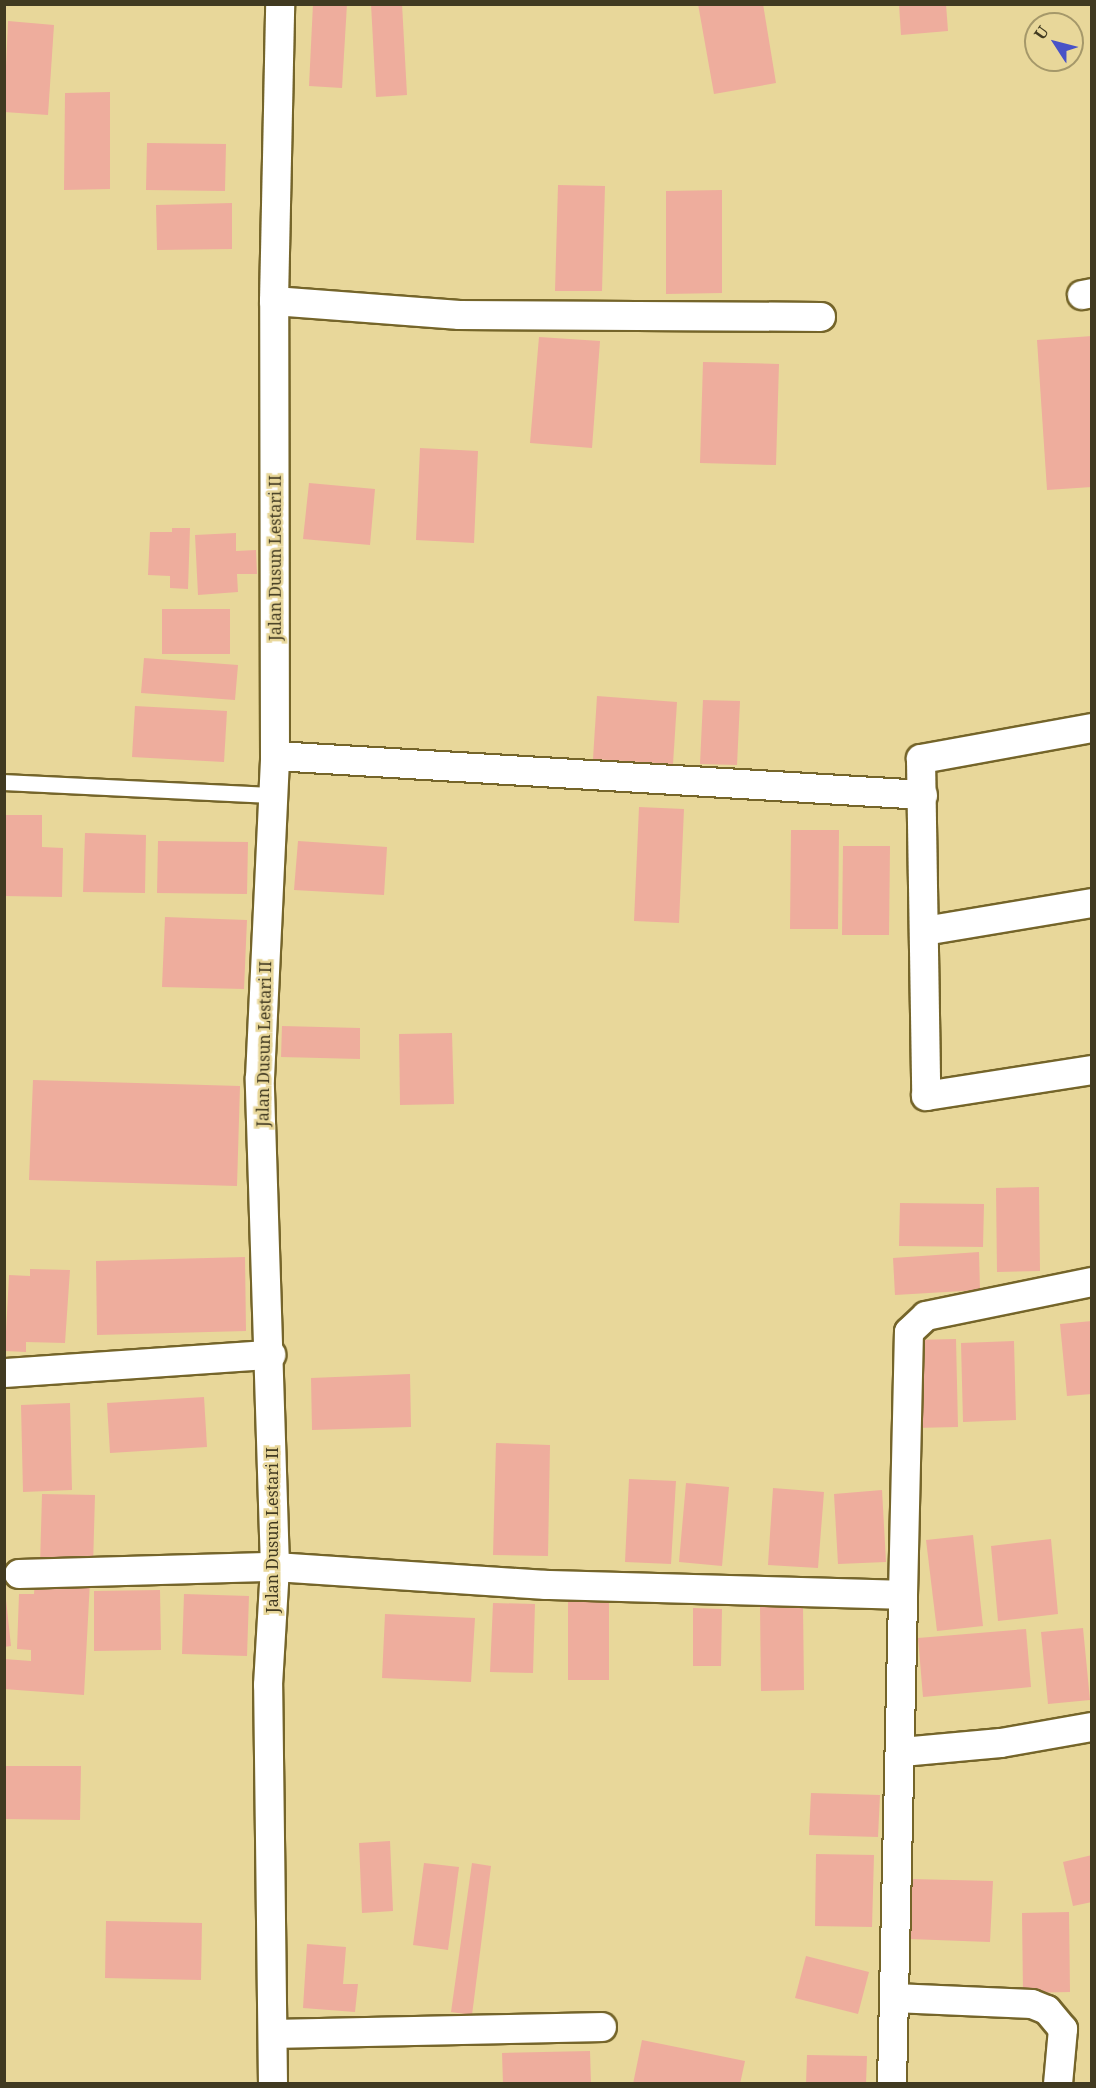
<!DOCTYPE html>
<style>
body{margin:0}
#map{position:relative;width:1096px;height:2088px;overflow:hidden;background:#e8d79a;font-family:"Noto Serif",serif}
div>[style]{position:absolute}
.building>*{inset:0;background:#eead9d}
.roads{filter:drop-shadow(2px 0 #75652a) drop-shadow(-2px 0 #75652a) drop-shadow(0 2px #75652a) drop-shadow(0 -2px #75652a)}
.service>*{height:15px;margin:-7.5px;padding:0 7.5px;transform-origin:7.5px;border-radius:7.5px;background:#fff}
.minor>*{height:28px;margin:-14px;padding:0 14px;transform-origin:14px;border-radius:14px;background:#fff}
span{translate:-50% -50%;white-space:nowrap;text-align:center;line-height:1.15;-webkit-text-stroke:5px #e8d79a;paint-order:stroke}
.street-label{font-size:16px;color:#413a21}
.frame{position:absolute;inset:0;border:6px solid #413a21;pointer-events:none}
.north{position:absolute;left:1024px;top:12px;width:60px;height:60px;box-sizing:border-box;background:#e8d79a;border:2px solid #a5986a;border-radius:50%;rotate:306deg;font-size:16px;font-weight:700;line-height:24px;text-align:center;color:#413a21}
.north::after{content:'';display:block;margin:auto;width:21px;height:27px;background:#4852c7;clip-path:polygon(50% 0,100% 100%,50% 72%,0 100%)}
</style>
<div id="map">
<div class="building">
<i style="clip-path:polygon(313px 4px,347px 4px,342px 88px,309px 86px)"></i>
<i style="clip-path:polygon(371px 4px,402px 4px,407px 95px,376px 97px)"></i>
<i style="clip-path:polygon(698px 4px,763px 4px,776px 83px,714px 94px)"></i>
<i style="clip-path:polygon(899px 4px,946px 4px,948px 31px,901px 35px)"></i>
<i style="clip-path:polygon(8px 21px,54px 25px,48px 115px,4px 112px)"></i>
<i style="clip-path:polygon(110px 92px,110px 189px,64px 190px,65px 93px)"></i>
<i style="clip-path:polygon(147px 143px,226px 144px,225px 191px,146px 190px)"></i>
<i style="clip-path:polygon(558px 185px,605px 186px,602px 291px,555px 291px)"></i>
<i style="clip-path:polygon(722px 190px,722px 293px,666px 294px,666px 191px)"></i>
<i style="clip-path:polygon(232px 203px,232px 249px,157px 250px,156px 205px)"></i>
<i style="clip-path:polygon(1092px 336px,1092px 487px,1047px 490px,1037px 340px)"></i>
<i style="clip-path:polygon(539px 337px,600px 341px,592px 448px,530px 443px)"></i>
<i style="clip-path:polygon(703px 362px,779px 364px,776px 465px,700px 463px)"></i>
<i style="clip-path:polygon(420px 448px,478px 451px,474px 543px,416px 540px)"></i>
<i style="clip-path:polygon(309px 483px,375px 489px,370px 545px,303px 539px)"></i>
<i style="clip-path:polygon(172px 528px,190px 528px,188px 589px,170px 588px,170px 576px,148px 575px,150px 532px,172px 532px)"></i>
<i style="clip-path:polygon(236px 533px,236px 551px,256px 550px,257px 574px,237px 574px,238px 592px,198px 595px,195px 535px)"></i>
<i style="clip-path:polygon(162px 609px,230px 609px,230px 654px,162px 654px)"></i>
<i style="clip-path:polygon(144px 658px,238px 665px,235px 700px,141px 693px)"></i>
<i style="clip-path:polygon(597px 696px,677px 702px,673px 764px,593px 759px)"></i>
<i style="clip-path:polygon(703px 700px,740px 701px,737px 765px,700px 764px)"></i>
<i style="clip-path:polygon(135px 706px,227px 711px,224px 762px,132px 757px)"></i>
<i style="clip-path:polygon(639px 807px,684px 809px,679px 923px,634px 921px)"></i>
<i style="clip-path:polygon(4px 815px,42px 815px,42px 847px,63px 848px,62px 897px,4px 896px)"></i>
<i style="clip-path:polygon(791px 830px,839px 830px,838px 929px,790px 929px)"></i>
<i style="clip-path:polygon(85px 833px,146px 835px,145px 893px,83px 892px)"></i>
<i style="clip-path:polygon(158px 841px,248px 842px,247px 894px,157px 893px)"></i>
<i style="clip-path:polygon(298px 841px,387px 847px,384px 895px,294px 890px)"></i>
<i style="clip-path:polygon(843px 846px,890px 846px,889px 935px,842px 935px)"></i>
<i style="clip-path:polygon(165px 917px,247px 920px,244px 989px,162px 987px)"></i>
<i style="clip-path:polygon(282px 1026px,360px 1028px,360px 1059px,281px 1057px)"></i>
<i style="clip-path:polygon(452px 1033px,454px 1104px,400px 1105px,399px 1034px)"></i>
<i style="clip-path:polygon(33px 1080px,240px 1086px,237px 1186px,29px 1180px)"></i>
<i style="clip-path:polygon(1039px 1187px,1040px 1271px,997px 1272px,996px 1188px)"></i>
<i style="clip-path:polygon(900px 1203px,984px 1204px,983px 1247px,899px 1246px)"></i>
<i style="clip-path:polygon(979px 1252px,980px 1290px,895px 1295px,893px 1258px)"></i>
<i style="clip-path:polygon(245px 1257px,246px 1331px,97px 1335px,96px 1261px)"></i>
<i style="clip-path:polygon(30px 1269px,70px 1270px,65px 1343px,26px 1342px,26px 1352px,5px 1351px,9px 1275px,30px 1276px)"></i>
<i style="clip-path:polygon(1092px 1321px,1092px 1394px,1067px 1396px,1060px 1324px)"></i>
<i style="clip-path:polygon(956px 1339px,958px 1427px,914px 1428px,913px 1340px)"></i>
<i style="clip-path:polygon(1014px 1341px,1016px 1420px,963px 1422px,961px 1343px)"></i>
<i style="clip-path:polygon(410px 1374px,411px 1427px,312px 1430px,311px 1378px)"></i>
<i style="clip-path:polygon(204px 1397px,207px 1447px,110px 1453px,107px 1403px)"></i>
<i style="clip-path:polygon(70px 1403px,72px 1490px,23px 1492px,21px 1405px)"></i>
<i style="clip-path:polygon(496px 1443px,550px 1445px,548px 1556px,493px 1555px)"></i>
<i style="clip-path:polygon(629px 1479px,676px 1481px,671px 1564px,625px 1562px)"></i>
<i style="clip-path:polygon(686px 1483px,729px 1487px,722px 1566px,679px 1562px)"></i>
<i style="clip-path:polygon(773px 1488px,824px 1492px,818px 1568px,768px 1565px)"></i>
<i style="clip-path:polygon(882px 1490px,886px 1562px,838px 1564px,834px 1494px)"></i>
<i style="clip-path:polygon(42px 1494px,95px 1495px,93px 1567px,40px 1566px)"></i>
<i style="clip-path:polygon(973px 1535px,983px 1626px,937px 1631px,926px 1540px)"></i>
<i style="clip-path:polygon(1051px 1539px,1058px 1614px,998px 1621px,991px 1546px)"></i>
<i style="clip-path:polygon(35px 1579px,90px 1581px,84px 1695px,4px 1689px,4px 1659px,31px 1661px,31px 1650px,17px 1649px,19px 1594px,34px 1594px)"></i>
<i style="clip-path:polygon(4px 1581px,11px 1646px,4px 1647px)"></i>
<i style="clip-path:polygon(160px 1590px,161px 1650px,94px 1651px,94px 1591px)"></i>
<i style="clip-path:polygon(184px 1594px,249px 1596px,247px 1656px,182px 1654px)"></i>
<i style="clip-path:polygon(609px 1600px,609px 1680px,568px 1680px,568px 1601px)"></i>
<i style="clip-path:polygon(493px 1603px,535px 1604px,533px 1673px,490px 1672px)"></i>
<i style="clip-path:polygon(803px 1606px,804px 1690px,761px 1691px,760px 1607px)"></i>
<i style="clip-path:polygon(693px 1608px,722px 1609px,721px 1666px,693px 1666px)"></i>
<i style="clip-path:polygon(385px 1614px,475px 1618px,471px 1682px,382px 1678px)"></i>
<i style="clip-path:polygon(1083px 1628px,1090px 1700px,1048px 1704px,1041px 1632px)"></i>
<i style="clip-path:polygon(1026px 1629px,1031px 1687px,923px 1697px,918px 1638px)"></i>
<i style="clip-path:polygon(4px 1766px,81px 1766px,80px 1820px,4px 1819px)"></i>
<i style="clip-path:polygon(811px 1793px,880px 1795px,878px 1837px,809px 1835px)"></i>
<i style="clip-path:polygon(390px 1841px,393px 1911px,362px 1913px,359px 1843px)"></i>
<i style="clip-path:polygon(816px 1854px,874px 1855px,872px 1927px,815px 1926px)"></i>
<i style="clip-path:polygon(1092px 1855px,1092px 1902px,1073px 1906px,1063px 1862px)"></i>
<i style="clip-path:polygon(424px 1863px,459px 1867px,448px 1950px,413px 1945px)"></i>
<i style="clip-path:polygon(472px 1863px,491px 1866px,472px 2015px,451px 2012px)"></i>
<i style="clip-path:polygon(912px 1879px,993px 1881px,990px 1942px,909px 1939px)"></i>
<i style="clip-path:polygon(1069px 1912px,1070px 1992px,1023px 1993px,1022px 1913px)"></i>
<i style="clip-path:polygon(106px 1921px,202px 1923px,201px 1980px,105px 1978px)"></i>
<i style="clip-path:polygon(307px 1944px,346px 1947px,343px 1984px,358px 1984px,355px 2012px,303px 2008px)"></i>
<i style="clip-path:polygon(806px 1956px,869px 1972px,858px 2014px,795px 1998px)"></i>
<i style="clip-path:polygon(642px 2040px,745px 2061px,740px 2084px,633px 2084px)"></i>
<i style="clip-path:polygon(590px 2051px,591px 2084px,503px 2084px,502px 2053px)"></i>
<i style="clip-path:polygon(807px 2055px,867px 2056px,866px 2084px,806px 2084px)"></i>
</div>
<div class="roads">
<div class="service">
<i style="left:4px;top:782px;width:270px;rotate:2.8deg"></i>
</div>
<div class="minor">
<i style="left:1082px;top:295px;width:10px;rotate:-11deg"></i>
<i style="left:274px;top:301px;width:186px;rotate:4.3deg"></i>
<i style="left:459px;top:315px;width:362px;rotate:0.3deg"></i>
<i style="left:1092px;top:728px;width:174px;rotate:169.7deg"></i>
<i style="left:921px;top:759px;width:337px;rotate:89.1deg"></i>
<i style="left:926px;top:1096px;width:168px;rotate:-8.9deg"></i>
<i style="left:275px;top:756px;width:649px;rotate:3.44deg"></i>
<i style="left:925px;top:931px;width:169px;rotate:-9.5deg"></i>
<i style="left:4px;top:1373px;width:268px;rotate:-3.9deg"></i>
<i style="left:19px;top:1574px;width:256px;rotate:-1.6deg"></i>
<i style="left:275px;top:1567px;width:272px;rotate:3.8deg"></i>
<i style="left:546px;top:1585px;width:357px;rotate:1.6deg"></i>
<i style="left:903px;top:1595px;width:263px;rotate:-88.7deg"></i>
<i style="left:909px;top:1332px;width:23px;rotate:-43deg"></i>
<i style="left:926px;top:1316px;width:169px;rotate:-11.6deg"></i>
<i style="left:902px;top:1752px;width:99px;rotate:-5.2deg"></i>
<i style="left:1001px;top:1743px;width:92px;rotate:-10deg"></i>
<i style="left:894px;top:1998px;width:138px;rotate:2.5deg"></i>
<i style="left:1032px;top:2004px;width:16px;rotate:22deg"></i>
<i style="left:1047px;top:2010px;width:25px;rotate:50deg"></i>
<i style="left:1063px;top:2029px;width:55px;rotate:95.2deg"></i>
<i style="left:274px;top:2034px;width:328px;rotate:-1.2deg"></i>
<i style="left:273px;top:2084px;width:399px;rotate:-90.7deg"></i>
<i style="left:268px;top:1685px;width:118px;rotate:-86.6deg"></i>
<i style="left:275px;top:1567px;width:489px;rotate:-91.8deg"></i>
<i style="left:260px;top:1078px;width:322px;rotate:-87.3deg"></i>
<i style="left:275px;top:756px;width:455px;rotate:-90.1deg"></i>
<i style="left:274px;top:301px;width:297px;rotate:-88.8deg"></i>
<i style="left:892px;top:2084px;width:489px;rotate:-88.7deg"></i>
</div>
</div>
<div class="street-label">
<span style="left:275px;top:558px;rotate:-90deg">Jalan Dusun Lestari II</span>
<span style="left:264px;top:1044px;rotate:-89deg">Jalan Dusun Lestari II</span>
<span style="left:272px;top:1530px;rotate:-90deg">Jalan Dusun Lestari II</span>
</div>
<div class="frame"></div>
<div class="north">U</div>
</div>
